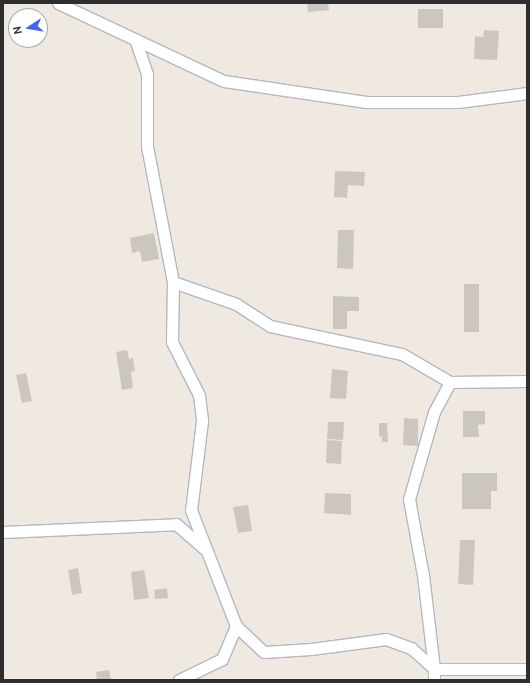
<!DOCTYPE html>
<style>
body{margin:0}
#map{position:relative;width:530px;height:683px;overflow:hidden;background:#efe9e1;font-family:Cabin,sans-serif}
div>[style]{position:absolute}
.building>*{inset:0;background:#cbc7bf}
.roads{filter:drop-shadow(1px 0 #b4b7c1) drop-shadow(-1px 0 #b4b7c1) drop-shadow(0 1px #b4b7c1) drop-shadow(0 -1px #b4b7c1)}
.minor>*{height:11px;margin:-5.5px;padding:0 5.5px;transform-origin:5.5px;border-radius:5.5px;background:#fff}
span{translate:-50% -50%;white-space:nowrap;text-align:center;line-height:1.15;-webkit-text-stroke:3.5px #fff;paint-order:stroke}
.frame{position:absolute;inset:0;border:4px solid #2e2e2e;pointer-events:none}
.north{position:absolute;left:8px;top:8px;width:40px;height:40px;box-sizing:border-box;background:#fff;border:1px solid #ababab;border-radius:50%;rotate:258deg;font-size:11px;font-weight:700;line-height:16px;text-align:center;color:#2e2e2e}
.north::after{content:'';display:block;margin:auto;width:14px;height:18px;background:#4264fb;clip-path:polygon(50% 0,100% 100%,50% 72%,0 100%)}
</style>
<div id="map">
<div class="building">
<i style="clip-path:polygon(328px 3px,329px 10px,308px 12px,307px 4px)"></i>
<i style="clip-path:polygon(418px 9px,443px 9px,443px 28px,418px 28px)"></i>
<i style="clip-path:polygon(484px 30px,499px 31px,497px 60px,474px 59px,475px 36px,483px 37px)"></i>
<i style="clip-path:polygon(335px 171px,365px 172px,364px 186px,348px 185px,347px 198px,334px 197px)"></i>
<i style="clip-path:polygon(338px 230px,354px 230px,353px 269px,337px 268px)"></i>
<i style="clip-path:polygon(154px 233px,159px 259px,142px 262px,140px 251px,132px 253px,130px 238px)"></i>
<i style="clip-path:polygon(464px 284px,479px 284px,479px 332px,464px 332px)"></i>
<i style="clip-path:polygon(333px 296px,359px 297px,359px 311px,347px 311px,347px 329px,333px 329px)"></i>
<i style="clip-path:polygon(127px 350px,129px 359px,133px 358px,135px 371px,131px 372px,133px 388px,122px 390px,116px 352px)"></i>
<i style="clip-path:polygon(332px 369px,348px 371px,346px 399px,330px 398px)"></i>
<i style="clip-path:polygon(26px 373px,32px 401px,22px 403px,16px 375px)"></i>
<i style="clip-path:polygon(463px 411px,485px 411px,485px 424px,478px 425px,479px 437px,463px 437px)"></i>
<i style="clip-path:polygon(404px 418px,418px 419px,418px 446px,403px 445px)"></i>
<i style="clip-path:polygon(328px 422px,344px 422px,343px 440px,327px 439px)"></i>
<i style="clip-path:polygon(379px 423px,387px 423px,388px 442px,382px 442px,382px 436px,379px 437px)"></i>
<i style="clip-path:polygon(327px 440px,342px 441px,341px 464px,326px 463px)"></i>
<i style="clip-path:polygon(462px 473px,497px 473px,497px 491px,491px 491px,491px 509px,462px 509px)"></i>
<i style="clip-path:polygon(325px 493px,351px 494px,351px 515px,324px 513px)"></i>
<i style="clip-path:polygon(248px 505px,252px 531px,238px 533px,233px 507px)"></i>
<i style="clip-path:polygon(460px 540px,475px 540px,473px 585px,458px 584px)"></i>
<i style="clip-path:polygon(78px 568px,82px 593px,72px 595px,68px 570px)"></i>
<i style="clip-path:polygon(144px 570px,149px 598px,134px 600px,131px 572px)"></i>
<i style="clip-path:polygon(167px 588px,168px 598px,155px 599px,154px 590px)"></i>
<i style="clip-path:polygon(109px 670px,111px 680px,97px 680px,96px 672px)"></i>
</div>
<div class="roads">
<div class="minor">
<i style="left:58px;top:3px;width:183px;rotate:25.2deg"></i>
<i style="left:224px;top:81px;width:144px;rotate:8.4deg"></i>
<i style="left:366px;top:102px;width:92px"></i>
<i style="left:458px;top:102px;width:70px;rotate:-7.4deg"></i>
<i style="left:135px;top:39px;width:37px;rotate:71deg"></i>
<i style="left:147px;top:74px;width:72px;rotate:90deg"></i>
<i style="left:147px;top:146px;width:138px;rotate:79.2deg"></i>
<i style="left:173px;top:282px;width:60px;rotate:91deg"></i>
<i style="left:172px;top:342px;width:59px;rotate:63deg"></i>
<i style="left:199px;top:395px;width:26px;rotate:83deg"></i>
<i style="left:202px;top:421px;width:90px;rotate:97deg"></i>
<i style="left:191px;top:510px;width:124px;rotate:68.8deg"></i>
<i style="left:236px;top:626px;width:38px;rotate:43deg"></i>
<i style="left:264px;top:652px;width:47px;rotate:-3.7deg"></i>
<i style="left:311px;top:649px;width:76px;rotate:-7.6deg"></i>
<i style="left:386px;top:639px;width:27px;rotate:20deg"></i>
<i style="left:411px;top:648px;width:31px;rotate:42deg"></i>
<i style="left:434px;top:669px;width:11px;rotate:90deg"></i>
<i style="left:173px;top:282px;width:67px;rotate:19.2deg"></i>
<i style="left:236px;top:304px;width:40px;rotate:32.9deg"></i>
<i style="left:270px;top:326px;width:135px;rotate:12deg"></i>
<i style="left:402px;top:354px;width:56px;rotate:30.3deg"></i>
<i style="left:450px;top:382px;width:77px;rotate:-0.7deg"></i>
<i style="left:450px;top:382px;width:34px;rotate:118deg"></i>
<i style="left:434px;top:412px;width:91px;rotate:106deg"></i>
<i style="left:409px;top:499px;width:77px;rotate:79.6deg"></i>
<i style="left:423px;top:575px;width:95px;rotate:83.3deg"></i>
<i style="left:434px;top:669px;width:93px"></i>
<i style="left:3px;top:532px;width:173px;rotate:-2.6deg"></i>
<i style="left:176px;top:524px;width:41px;rotate:41.1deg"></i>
<i style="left:179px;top:680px;width:48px;rotate:-26deg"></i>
<i style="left:222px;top:659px;width:36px;rotate:-67deg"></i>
</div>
</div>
<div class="frame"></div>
<div class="north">N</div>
</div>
